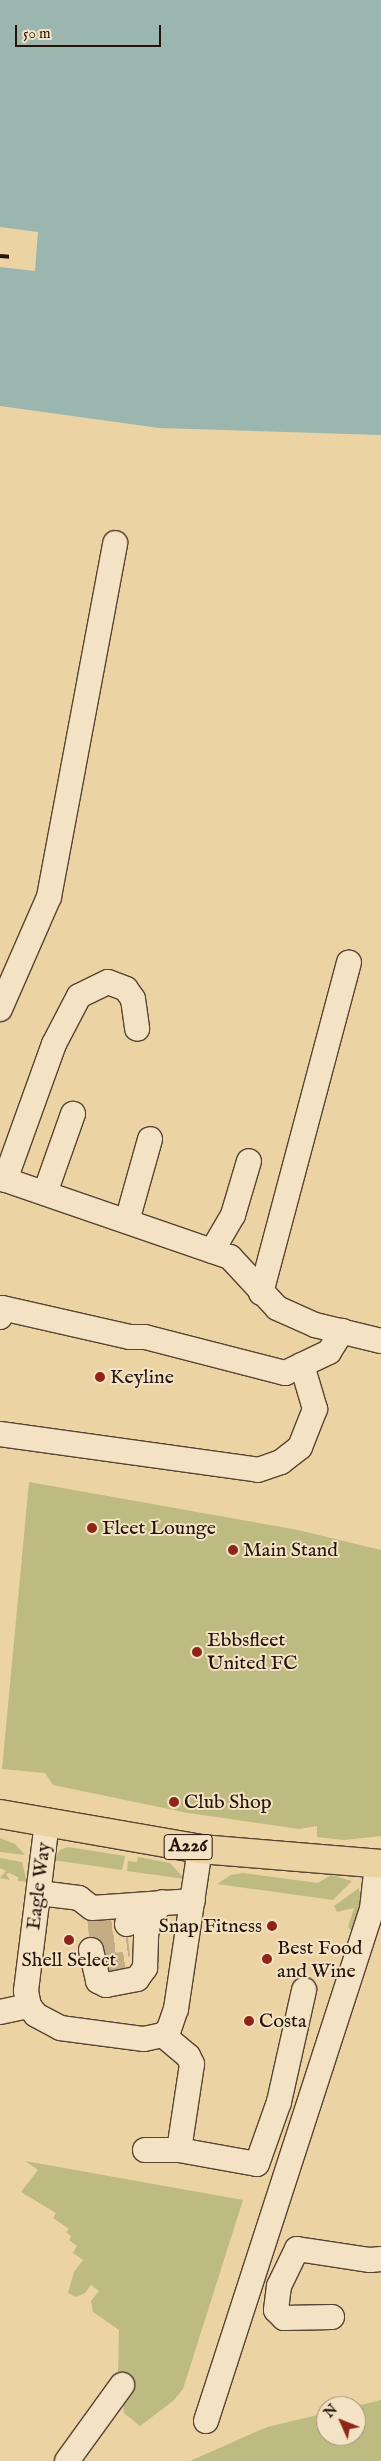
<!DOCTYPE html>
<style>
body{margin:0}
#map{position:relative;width:381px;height:2461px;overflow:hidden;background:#ecd3a4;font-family:"IM FELL English",serif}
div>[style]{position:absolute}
.green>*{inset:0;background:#bdbb82}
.water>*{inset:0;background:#9bb6af}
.pier>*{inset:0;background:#ecd3a4}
.minor-tunnel>*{height:24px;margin-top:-12px;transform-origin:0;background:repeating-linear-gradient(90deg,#c4ad85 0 24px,transparent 0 36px)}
.roads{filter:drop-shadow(1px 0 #574331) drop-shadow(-1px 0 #574331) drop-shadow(0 1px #574331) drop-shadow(0 -1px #574331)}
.minor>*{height:24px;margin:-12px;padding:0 12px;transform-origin:12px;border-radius:12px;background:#f3e2c4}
.major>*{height:28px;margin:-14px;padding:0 14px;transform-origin:14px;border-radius:14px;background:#ecd3a4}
.rail>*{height:4px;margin-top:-2px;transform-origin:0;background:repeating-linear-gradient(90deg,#25130b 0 9px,transparent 0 18px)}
.dots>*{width:14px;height:14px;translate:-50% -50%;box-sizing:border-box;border:2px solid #f3e2c4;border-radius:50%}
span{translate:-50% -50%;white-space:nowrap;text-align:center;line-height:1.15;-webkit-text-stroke:4px #f3e2c4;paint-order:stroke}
.shield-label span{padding:1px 4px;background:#f3e2c4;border:1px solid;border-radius:4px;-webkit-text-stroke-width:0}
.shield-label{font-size:19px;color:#25130b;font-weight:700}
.poi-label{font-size:20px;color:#25130b}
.left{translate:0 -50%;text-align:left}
.right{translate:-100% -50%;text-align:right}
.street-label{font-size:20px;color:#25130b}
.north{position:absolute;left:316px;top:2396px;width:50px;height:50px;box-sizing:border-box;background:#f3e2c4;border:1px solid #a18f7a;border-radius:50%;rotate:314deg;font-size:14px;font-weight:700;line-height:20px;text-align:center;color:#25130b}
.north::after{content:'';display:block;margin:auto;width:18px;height:22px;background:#8f2418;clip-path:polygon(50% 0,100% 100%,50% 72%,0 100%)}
.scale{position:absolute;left:15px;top:25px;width:146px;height:22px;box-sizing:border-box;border:2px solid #25130b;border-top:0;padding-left:6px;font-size:15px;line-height:18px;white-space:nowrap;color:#25130b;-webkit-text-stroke:4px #f3e2c4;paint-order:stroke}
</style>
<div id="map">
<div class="green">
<i style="clip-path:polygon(29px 1482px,298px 1530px,381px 1550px,381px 1836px,344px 1840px,317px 1837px,317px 1826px,299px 1829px,188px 1813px,53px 1785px,45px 1773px,2px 1769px)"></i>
<i style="clip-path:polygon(0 1838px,15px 1844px,25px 1855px,0 1852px)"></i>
<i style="clip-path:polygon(68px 1847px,125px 1856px,122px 1870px,53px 1860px,60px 1850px)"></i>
<i style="clip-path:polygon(138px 1857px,170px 1863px,185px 1879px,127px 1871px,128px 1861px,137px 1862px)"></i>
<i style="clip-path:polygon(0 1858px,22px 1862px,27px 1882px,18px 1881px,18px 1877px,9px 1873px,6px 1874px,10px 1880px,0 1878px,6px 1871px,0 1868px)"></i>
<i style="clip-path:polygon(243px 1873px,318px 1883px,331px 1875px,352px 1881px,333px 1900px,217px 1884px,231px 1875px)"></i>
<i style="clip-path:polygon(359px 1888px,361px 1903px,353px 1932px,348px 1927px,354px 1908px,337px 1912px,334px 1906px)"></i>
<i style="clip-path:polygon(25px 2161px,243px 2200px,183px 2389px,173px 2401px,140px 2426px,124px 2413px,123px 2403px,134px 2387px,118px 2374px,119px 2330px,93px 2312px,91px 2301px,99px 2291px,91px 2285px,85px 2293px,76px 2297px,68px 2293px,74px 2272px,83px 2260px,73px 2253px,77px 2246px,69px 2240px,71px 2236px,66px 2232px,69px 2229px,53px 2218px,56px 2213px,21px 2192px,38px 2170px)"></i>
<i style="clip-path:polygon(381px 2400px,381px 2460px,378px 2461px,190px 2461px,267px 2427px,326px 2413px,326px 2436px,356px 2436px,356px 2406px)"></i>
</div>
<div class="water">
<i style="clip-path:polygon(0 0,381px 0,381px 435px,159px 428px,0 406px)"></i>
</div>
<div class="pier">
<i style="clip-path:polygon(0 227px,38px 232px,35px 271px,0 267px)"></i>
</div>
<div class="minor-tunnel">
<i style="left:88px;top:1928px;width:39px;rotate:-6deg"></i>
<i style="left:91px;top:1949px;width:38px;rotate:-7deg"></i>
<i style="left:101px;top:1967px;width:30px;rotate:-8deg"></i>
</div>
<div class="roads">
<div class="minor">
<i style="left:0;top:1009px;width:122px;rotate:-66.4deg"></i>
<i style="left:49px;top:897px;width:360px;rotate:-79.4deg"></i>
<i style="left:0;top:1178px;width:243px;rotate:19deg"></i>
<i style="left:230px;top:1257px;width:69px;rotate:47.3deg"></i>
<i style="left:277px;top:1308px;width:42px;rotate:24.1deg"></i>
<i style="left:315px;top:1325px;width:68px;rotate:13.6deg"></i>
<i style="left:5px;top:1180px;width:145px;rotate:-70.2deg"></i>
<i style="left:54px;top:1044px;width:54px;rotate:-62.5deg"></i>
<i style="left:79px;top:996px;width:32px;rotate:-26deg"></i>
<i style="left:108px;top:982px;width:19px;rotate:21deg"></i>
<i style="left:126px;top:989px;width:12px;rotate:55deg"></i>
<i style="left:133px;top:999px;width:30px;rotate:82deg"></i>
<i style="left:45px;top:1193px;width:84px;rotate:-70.5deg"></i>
<i style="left:127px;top:1221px;width:85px;rotate:-74.3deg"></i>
<i style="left:212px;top:1251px;width:42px;rotate:-59.7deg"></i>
<i style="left:233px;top:1215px;width:56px;rotate:-73.5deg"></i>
<i style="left:261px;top:1293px;width:342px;rotate:-75.1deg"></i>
<i style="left:0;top:1317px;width:9px;rotate:-77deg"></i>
<i style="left:2px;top:1308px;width:131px;rotate:12.8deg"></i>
<i style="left:130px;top:1337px;width:15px"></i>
<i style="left:145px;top:1337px;width:145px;rotate:14.4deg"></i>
<i style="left:285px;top:1373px;width:49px;rotate:-25.5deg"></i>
<i style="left:329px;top:1352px;width:25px;rotate:-58deg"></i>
<i style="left:0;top:1434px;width:260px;rotate:7.9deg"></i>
<i style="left:258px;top:1470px;width:24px;rotate:-19deg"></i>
<i style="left:281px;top:1462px;width:24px;rotate:-38deg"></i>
<i style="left:300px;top:1447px;width:41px;rotate:-68.5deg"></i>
<i style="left:315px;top:1409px;width:46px;rotate:-106.5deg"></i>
<i style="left:47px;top:1822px;width:170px;rotate:97.1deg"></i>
<i style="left:26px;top:1991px;width:15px;rotate:79deg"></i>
<i style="left:29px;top:2006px;width:11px;rotate:52deg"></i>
<i style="left:36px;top:2015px;width:27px;rotate:28deg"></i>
<i style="left:60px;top:2028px;width:85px;rotate:7.5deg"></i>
<i style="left:144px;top:2039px;width:19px;rotate:-12deg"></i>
<i style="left:163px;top:2035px;width:8px;rotate:-45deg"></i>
<i style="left:169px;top:2029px;width:21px;rotate:-71deg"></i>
<i style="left:176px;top:2009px;width:162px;rotate:-81.5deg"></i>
<i style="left:39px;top:1893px;width:40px;rotate:7.1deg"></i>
<i style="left:79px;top:1898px;width:16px;rotate:38deg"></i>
<i style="left:92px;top:1908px;width:101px;rotate:-4deg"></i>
<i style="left:127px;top:1924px;width:30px;rotate:-24deg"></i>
<i style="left:91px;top:1950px;width:32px;rotate:77deg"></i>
<i style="left:98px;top:1981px;width:9px;rotate:27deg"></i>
<i style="left:106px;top:1985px;width:32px;rotate:-11deg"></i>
<i style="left:137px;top:1979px;width:14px;rotate:-54deg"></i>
<i style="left:145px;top:1968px;width:35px;rotate:-88deg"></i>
<i style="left:146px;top:1933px;width:22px;rotate:-69deg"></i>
<i style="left:154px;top:1912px;width:13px;rotate:-48deg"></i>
<i style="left:0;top:2012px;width:30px;rotate:-12deg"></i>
<i style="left:163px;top:2035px;width:33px;rotate:40deg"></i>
<i style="left:188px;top:2056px;width:9px;rotate:63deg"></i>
<i style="left:192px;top:2064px;width:87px;rotate:98.6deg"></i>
<i style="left:179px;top:2150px;width:79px;rotate:10.2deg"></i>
<i style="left:257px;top:2164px;width:66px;rotate:-70.5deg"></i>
<i style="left:279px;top:2102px;width:115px;rotate:-77.4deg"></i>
<i style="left:145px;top:2150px;width:34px"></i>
<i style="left:332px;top:2317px;width:48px;rotate:178.8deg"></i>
<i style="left:284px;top:2318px;width:11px;rotate:-135deg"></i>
<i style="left:276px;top:2310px;width:24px;rotate:-83deg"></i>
<i style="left:279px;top:2286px;width:41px;rotate:-64.1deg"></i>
<i style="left:297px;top:2249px;width:74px;rotate:8.6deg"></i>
<i style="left:370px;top:2260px;width:11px;rotate:-5deg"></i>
<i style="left:206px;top:2421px;width:538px;rotate:-72.04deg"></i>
<i style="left:372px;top:1909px;width:45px;rotate:-83.7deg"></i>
<i style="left:67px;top:2461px;width:94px;rotate:-54.1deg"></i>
</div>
<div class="major">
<i style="left:0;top:1814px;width:203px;rotate:9.9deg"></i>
<i style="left:200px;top:1849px;width:182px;rotate:4.7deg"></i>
</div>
</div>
<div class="rail">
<i style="left:0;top:256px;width:13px;rotate:4deg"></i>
</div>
<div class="dots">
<i style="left:100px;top:1377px;background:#8f2418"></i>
<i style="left:92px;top:1528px;background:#8f2418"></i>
<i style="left:233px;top:1550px;background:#8f2418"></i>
<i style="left:197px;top:1652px;background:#8f2418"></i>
<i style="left:174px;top:1802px;background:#8f2418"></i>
<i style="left:272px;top:1926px;background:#8f2418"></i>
<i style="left:69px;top:1940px;background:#8f2418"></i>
<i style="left:267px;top:1959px;background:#8f2418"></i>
<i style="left:249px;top:2021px;background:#8f2418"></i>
</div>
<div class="shield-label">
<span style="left:188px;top:1847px">A226</span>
</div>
<div class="poi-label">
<span class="left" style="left:110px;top:1377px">Keyline</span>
<span class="left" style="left:102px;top:1528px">Fleet Lounge</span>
<span class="left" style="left:243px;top:1550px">Main Stand</span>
<span class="left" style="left:207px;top:1652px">Ebbsfleet<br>United FC</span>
<span class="left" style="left:184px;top:1802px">Club Shop</span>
<span class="right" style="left:262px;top:1926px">Snap Fitness</span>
<span class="left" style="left:277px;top:1960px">Best Food<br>and Wine</span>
<span style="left:69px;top:1960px">Shell Select</span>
<span class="left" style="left:259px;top:2021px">Costa</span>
</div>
<div class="street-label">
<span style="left:39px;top:1886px;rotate:-83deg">Eagle Way</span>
</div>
<div class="north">N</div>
<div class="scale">50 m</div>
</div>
